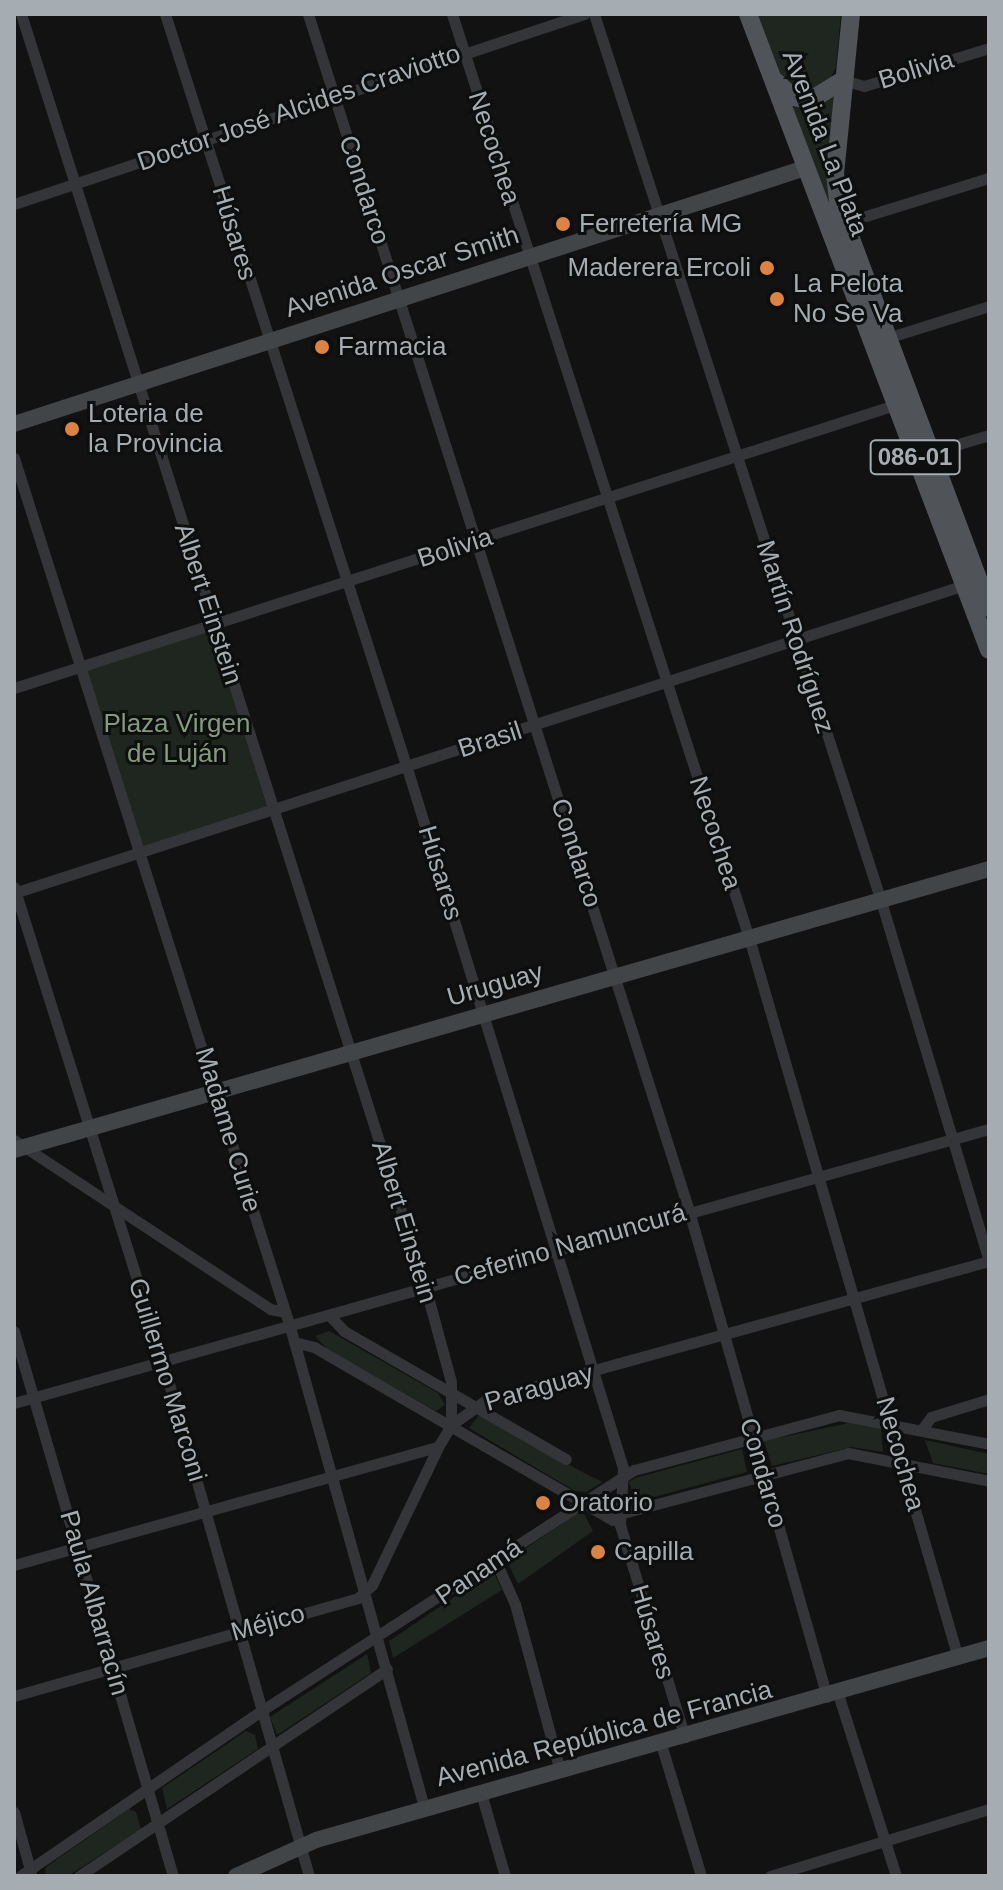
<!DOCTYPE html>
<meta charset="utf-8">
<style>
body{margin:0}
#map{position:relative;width:1003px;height:1890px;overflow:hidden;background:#121213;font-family:Helvetica,sans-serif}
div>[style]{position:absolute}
.green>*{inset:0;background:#1f261f}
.street>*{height:11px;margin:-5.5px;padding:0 5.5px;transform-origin:5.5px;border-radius:5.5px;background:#343538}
.secondary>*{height:16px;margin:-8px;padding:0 8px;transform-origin:8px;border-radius:8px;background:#424548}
.primary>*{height:18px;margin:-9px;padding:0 9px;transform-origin:9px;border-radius:9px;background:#505357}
.dots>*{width:22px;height:22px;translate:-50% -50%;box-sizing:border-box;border:4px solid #0d0e0e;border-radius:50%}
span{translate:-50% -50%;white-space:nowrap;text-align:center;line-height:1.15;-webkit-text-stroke:6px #0d0e0e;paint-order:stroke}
.shield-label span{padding:2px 6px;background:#0d0e0e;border:2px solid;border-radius:6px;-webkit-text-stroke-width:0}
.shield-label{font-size:24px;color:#a5acb2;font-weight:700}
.street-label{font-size:26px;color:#a5acb2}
.poi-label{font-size:26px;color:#a5acb2}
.left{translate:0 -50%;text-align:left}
.right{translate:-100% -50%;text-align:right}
.park-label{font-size:26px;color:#849b7f}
.frame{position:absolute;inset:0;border:16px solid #a5acb2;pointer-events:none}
</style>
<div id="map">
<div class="green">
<i style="clip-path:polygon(756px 14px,841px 14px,836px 67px,828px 83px,813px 93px,794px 89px,780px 78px)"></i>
<i style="clip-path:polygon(835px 92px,832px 210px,989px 632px,790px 109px)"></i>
<i style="clip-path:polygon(216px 624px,273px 810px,140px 854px,82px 667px)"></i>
<i style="clip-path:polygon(329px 1331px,438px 1393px,445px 1405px,436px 1411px,327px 1349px,315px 1336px)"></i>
<i style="clip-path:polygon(479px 1415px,586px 1474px,603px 1482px,586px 1492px,575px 1491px,469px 1428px)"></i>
<i style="clip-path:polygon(849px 1423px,881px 1429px,883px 1452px,852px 1447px,772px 1466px,764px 1441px)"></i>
<i style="clip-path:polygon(925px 1440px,989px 1454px,989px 1474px,933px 1463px)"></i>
<i style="clip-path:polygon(742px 1449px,747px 1472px,635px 1502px,629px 1482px,635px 1478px)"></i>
<i style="clip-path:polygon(582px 1510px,593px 1531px,518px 1584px,507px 1561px)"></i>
<i style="clip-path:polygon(493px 1571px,502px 1590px,393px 1658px,389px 1641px)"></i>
<i style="clip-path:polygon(367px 1654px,371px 1673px,277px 1735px,270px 1717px)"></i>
<i style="clip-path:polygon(246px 1731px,255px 1735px,258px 1749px,167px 1809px,162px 1788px)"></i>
<i style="clip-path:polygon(129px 1809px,136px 1812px,141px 1829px,68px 1876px,45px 1876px,46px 1867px)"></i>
</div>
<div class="street">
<i style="left:21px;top:14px;width:1335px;rotate:72.38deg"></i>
<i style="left:425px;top:1286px;width:99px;rotate:74.8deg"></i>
<i style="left:451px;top:1382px;width:43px;rotate:90deg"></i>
<i style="left:165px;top:14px;width:792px;rotate:72.21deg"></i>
<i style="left:407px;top:768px;width:733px;rotate:72.85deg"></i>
<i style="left:623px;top:1468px;width:57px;rotate:93deg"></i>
<i style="left:620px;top:1525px;width:222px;rotate:73deg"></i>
<i style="left:308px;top:14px;width:1256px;rotate:72.34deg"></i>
<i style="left:689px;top:1211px;width:505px;rotate:74.15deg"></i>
<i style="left:452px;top:14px;width:971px;rotate:72.18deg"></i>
<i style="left:749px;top:938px;width:750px;rotate:73.81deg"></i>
<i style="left:594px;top:14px;width:932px;rotate:72.07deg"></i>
<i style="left:881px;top:901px;width:377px;rotate:73.3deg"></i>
<i style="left:843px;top:80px;width:22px;rotate:16deg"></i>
<i style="left:864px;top:86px;width:131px;rotate:-16.9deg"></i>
<i style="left:14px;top:204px;width:601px;rotate:-18.43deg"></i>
<i style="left:866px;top:216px;width:129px;rotate:-17.2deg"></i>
<i style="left:887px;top:338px;width:107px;rotate:-17.4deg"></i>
<i style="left:932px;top:452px;width:59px;rotate:-16.6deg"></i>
<i style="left:14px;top:458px;width:912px;rotate:72.38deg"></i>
<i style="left:290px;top:1327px;width:499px;rotate:74.4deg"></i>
<i style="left:14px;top:688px;width:925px;rotate:-17.81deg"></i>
<i style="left:14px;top:887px;width:495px;rotate:72.6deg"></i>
<i style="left:162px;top:1359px;width:537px;rotate:74.13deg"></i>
<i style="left:14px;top:893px;width:1000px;rotate:-17.95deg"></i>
<i style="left:14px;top:1140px;width:307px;rotate:33.4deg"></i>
<i style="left:270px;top:1309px;width:15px;rotate:11deg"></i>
<i style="left:330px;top:1316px;width:21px;rotate:47deg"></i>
<i style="left:344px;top:1331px;width:256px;rotate:30deg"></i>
<i style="left:14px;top:1331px;width:568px;rotate:73.74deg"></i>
<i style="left:294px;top:1342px;width:21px;rotate:14deg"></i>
<i style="left:314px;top:1347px;width:345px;rotate:30.1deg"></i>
<i style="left:14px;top:1403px;width:1013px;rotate:-15.7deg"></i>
<i style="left:922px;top:1429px;width:15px;rotate:-53deg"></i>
<i style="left:931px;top:1417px;width:61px;rotate:-17.2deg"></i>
<i style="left:608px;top:1517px;width:248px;rotate:-14.9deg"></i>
<i style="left:848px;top:1453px;width:144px;rotate:11.2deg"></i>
<i style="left:496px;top:1562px;width:46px;rotate:65.7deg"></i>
<i style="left:515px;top:1604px;width:173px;rotate:74.9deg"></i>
<i style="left:14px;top:1565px;width:440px;rotate:-15.6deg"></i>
<i style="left:438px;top:1447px;width:26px;rotate:-59deg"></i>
<i style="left:451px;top:1425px;width:43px;rotate:-35.5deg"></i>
<i style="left:486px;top:1400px;width:522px;rotate:-15.45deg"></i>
<i style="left:838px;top:1694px;width:191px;rotate:72.3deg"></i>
<i style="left:14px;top:1696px;width:358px;rotate:-15.9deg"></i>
<i style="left:358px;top:1598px;width:19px;rotate:-43deg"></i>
<i style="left:372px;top:1585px;width:153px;rotate:-64.4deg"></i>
<i style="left:661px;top:1744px;width:138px;rotate:73.1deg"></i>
<i style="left:481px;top:1793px;width:86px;rotate:73.9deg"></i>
<i style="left:14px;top:1812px;width:63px;rotate:74.4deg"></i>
<i style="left:20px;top:1876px;width:292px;rotate:-34.4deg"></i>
<i style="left:261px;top:1711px;width:444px;rotate:-32.9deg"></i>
<i style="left:634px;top:1470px;width:212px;rotate:-15deg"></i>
<i style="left:839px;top:1415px;width:153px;rotate:10.9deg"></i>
<i style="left:79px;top:1876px;width:371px;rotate:-33.9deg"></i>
<i style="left:770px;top:1876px;width:229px;rotate:-17deg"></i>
</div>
<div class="secondary">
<i style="left:14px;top:424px;width:831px;rotate:-17.93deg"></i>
<i style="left:14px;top:1150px;width:1015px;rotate:-16.08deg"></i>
<i style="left:236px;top:1876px;width:88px;rotate:-24.2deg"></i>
<i style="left:316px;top:1840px;width:700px;rotate:-15.92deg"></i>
</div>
<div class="primary">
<i style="left:748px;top:14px;width:680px;rotate:69.25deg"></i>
<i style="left:851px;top:14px;width:160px;rotate:95.7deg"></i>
<i style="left:835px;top:173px;width:31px;rotate:84deg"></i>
<i style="left:838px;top:204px;width:431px;rotate:69.5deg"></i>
<i style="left:775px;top:81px;width:24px;rotate:42deg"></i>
<i style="left:793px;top:97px;width:18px;rotate:9deg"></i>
<i style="left:811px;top:100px;width:38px;rotate:-32deg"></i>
</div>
<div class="dots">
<i style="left:563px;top:224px;background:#da8344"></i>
<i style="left:767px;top:268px;background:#da8344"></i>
<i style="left:777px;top:299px;background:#da8344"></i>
<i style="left:322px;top:347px;background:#da8344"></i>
<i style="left:72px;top:429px;background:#da8344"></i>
<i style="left:543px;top:1503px;background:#da8344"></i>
<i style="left:598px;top:1552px;background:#da8344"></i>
</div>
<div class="shield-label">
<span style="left:915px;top:457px">086-01</span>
</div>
<div class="street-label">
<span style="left:916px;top:70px;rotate:-17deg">Bolivia</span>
<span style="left:299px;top:108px;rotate:-19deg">Doctor José Alcides Craviotto</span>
<span style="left:825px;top:143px;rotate:69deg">Avenida La Plata</span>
<span style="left:494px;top:148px;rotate:72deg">Necochea</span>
<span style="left:364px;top:190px;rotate:72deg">Condarco</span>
<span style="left:234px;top:233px;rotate:73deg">Húsares</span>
<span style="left:402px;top:272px;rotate:-18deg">Avenida Oscar Smith</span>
<span style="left:455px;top:548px;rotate:-18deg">Bolivia</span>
<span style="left:208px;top:604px;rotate:72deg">Albert Einstein</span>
<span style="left:795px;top:637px;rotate:72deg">Martín Rodríguez</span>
<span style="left:490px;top:740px;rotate:-18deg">Brasil</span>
<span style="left:715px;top:833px;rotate:72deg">Necochea</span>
<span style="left:576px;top:853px;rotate:72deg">Condarco</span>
<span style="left:440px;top:873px;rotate:73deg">Húsares</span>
<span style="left:495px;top:985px;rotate:-16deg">Uruguay</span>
<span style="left:228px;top:1130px;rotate:73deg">Madame Curie</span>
<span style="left:404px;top:1222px;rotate:73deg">Albert Einstein</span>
<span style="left:570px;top:1245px;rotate:-16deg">Ceferino Namuncurá</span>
<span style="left:167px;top:1380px;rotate:73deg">Guillermo Marconi</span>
<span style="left:539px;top:1388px;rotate:-16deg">Paraguay</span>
<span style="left:900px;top:1454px;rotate:74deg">Necochea</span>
<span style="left:763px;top:1473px;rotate:74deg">Condarco</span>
<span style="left:479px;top:1572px;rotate:-34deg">Panamá</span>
<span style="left:94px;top:1603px;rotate:74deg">Paula Albarracín</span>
<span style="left:268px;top:1623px;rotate:-16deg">Méjico</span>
<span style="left:652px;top:1632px;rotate:73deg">Húsares</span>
<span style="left:604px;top:1734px;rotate:-15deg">Avenida República de Francia</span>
</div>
<div class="poi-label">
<span class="left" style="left:579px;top:224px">Ferretería MG</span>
<span class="right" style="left:751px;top:268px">Maderera Ercoli</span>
<span class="left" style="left:793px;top:299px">La Pelota<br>No Se Va</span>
<span class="left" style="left:338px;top:347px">Farmacia</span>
<span class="left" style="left:88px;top:429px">Loteria de<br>la Provincia</span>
<span class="left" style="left:559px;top:1503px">Oratorio</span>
<span class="left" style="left:614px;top:1552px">Capilla</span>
</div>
<div class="park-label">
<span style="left:177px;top:739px">Plaza Virgen<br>de Luján</span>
</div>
<div class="frame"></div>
</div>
